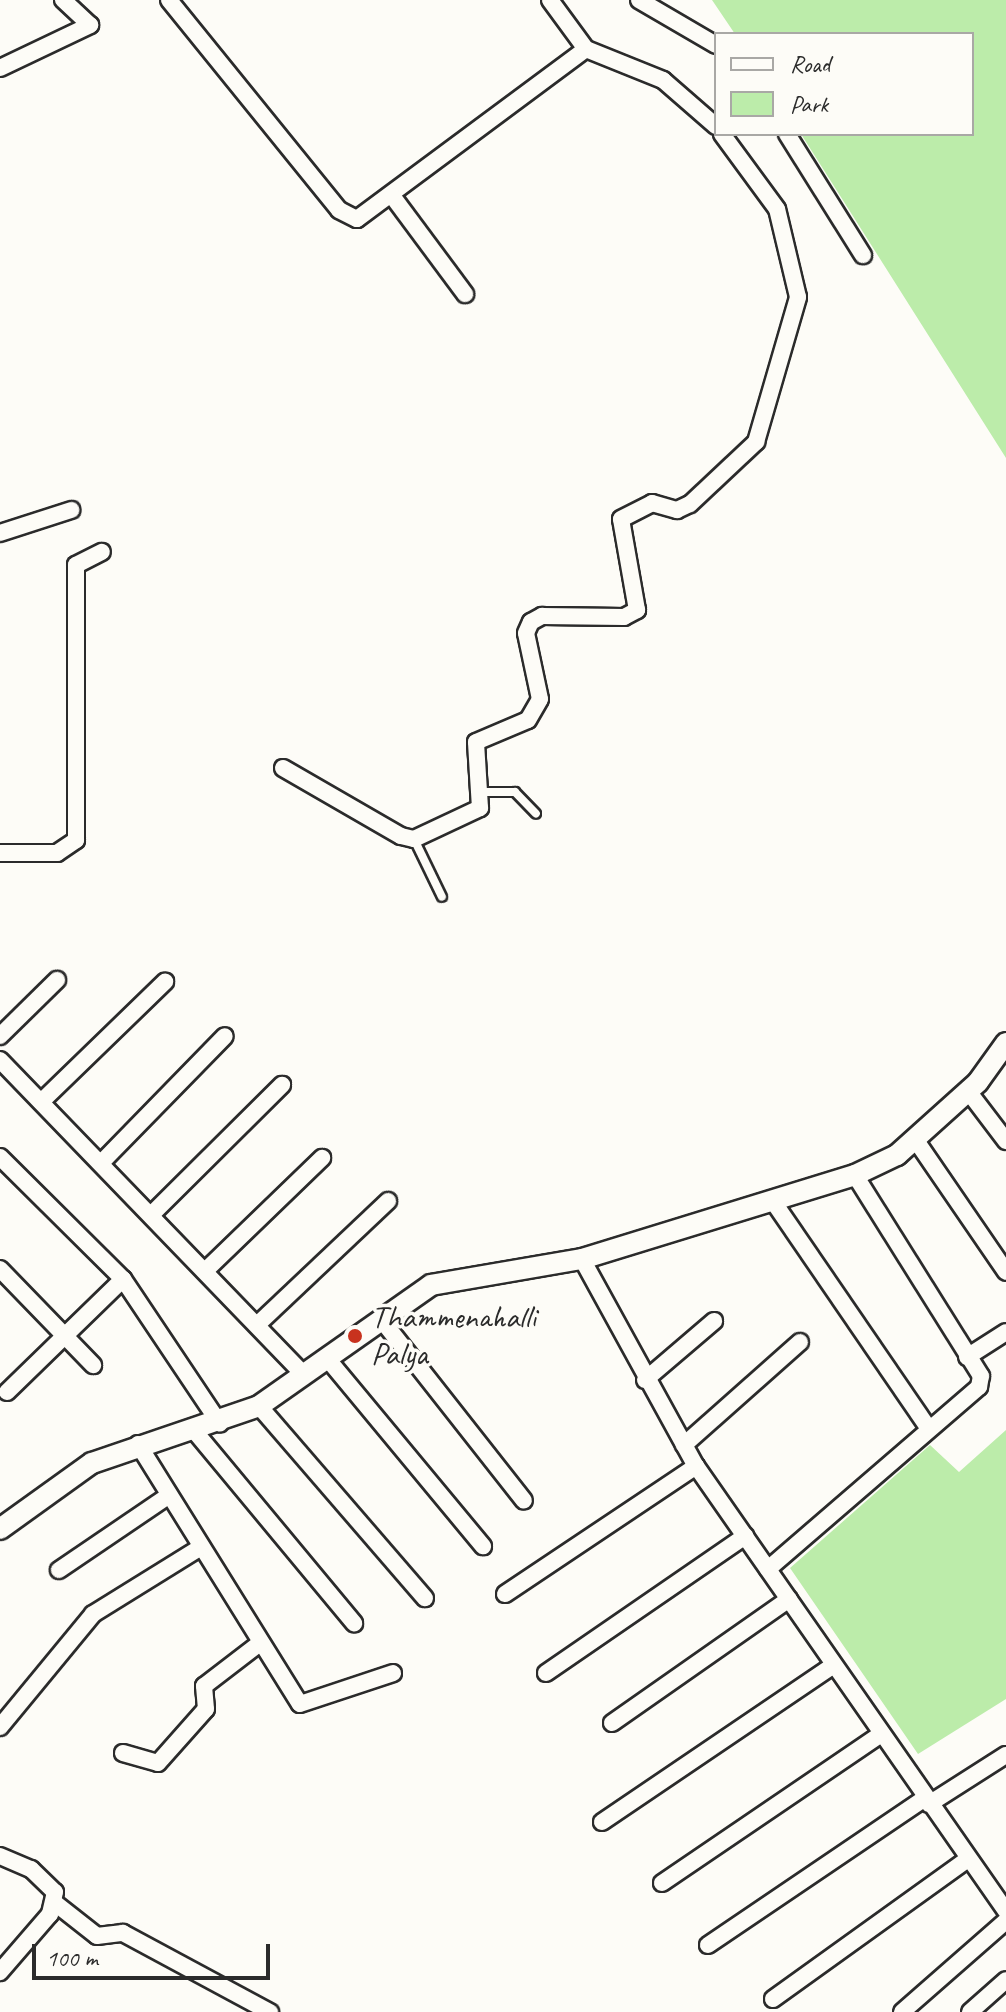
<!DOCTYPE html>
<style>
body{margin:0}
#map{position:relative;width:1006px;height:2012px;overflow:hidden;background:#fdfcf7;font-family:Caveat,sans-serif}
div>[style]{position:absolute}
.green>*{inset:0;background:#bcecaa}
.roads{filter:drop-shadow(2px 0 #2b2b2b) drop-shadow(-2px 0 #2b2b2b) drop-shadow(0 2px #2b2b2b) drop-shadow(0 -2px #2b2b2b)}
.service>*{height:8px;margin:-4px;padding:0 4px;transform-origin:4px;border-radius:4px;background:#fdfcf7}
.minor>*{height:16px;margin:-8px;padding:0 8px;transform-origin:8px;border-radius:8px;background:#fdfcf7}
.tertiary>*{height:20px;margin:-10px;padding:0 10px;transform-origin:10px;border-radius:10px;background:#fdfcf7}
.dots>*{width:22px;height:22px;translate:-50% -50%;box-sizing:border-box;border:4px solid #fdfcf7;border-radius:50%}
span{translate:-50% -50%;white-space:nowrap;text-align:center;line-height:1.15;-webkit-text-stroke:7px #fdfcf7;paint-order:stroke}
.poi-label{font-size:32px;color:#2b2b2b}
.left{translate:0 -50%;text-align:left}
.legend{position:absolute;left:714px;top:32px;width:260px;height:104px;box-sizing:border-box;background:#fdfcf7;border:2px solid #a9a8a5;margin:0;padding:10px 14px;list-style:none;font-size:24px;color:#2b2b2b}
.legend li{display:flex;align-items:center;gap:16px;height:40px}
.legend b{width:40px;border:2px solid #a9a8a5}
.scale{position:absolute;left:32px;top:1944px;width:238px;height:36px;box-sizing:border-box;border:4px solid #2b2b2b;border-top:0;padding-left:10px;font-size:24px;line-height:28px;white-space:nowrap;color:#2b2b2b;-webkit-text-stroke:6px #fdfcf7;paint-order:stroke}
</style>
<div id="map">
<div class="green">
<i style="clip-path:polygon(712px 0,1006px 0,1006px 458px,801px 134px,972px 134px,972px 34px,735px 34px)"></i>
<i style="clip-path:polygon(1006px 1430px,1006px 1699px,918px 1754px,790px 1568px,930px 1445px,959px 1472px)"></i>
</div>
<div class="roads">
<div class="service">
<i style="left:480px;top:792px;width:35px"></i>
<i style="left:515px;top:792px;width:30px;rotate:46deg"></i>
<i style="left:414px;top:839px;width:64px;rotate:64.2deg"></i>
</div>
<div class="minor">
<i style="left:169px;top:0;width:270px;rotate:51deg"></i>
<i style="left:339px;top:210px;width:20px;rotate:27deg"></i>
<i style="left:357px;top:219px;width:285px;rotate:-36.6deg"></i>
<i style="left:586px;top:49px;width:83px;rotate:21.9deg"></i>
<i style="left:663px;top:80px;width:70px;rotate:41deg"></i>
<i style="left:550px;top:0;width:61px;rotate:53.7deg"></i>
<i style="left:639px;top:0;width:89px;rotate:30.3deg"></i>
<i style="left:0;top:68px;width:100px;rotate:-25.5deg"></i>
<i style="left:90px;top:25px;width:37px;rotate:-137deg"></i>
<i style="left:787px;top:134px;width:143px;rotate:57.9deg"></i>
<i style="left:393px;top:197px;width:121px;rotate:53.4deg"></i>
<i style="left:0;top:533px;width:75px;rotate:-17.9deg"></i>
<i style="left:283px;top:768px;width:136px;rotate:30deg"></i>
<i style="left:401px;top:836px;width:13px;rotate:13deg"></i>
<i style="left:414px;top:839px;width:73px;rotate:-25.2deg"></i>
<i style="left:480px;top:808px;width:66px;rotate:-93.5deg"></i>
<i style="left:476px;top:742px;width:56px;rotate:-22.9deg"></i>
<i style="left:528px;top:720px;width:24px;rotate:-60deg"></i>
<i style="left:540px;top:699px;width:67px;rotate:-102deg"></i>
<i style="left:526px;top:633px;width:12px;rotate:-66deg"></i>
<i style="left:531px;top:622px;width:13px;rotate:-29deg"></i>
<i style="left:542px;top:616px;width:82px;rotate:0.7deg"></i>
<i style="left:624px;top:617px;width:15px;rotate:-28deg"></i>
<i style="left:637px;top:610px;width:92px;rotate:-100deg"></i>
<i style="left:621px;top:519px;width:35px;rotate:-27deg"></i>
<i style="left:652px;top:503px;width:26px;rotate:16deg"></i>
<i style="left:677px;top:510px;width:14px;rotate:-25deg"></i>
<i style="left:690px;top:504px;width:91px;rotate:-43.2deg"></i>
<i style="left:756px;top:442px;width:151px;rotate:-73.8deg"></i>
<i style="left:798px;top:297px;width:90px;rotate:-103.4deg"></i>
<i style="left:777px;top:209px;width:93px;rotate:-126.3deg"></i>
<i style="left:0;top:853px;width:57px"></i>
<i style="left:57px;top:853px;width:23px;rotate:-34deg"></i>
<i style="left:76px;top:840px;width:275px;rotate:-90deg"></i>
<i style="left:76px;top:565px;width:29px;rotate:-27deg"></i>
<i style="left:0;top:1036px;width:80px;rotate:-44.5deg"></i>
<i style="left:0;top:1060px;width:436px;rotate:46deg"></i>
<i style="left:968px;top:1091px;width:63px;rotate:52.8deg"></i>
<i style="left:41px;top:1102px;width:173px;rotate:-44.1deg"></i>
<i style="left:915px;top:1139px;width:161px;rotate:55.6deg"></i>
<i style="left:0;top:1157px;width:173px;rotate:44.8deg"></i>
<i style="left:123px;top:1279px;width:174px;rotate:56.2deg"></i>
<i style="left:101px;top:1163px;width:177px;rotate:-45.7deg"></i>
<i style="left:773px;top:1201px;width:274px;rotate:55.6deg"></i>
<i style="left:153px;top:1213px;width:182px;rotate:-44.8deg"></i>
<i style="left:582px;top:1259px;width:236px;rotate:61.2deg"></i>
<i style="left:696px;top:1466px;width:542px;rotate:55.14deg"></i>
<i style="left:0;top:1269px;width:134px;rotate:45.9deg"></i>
<i style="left:205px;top:1271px;width:163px;rotate:-44deg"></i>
<i style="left:381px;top:1319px;width:231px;rotate:51.8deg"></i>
<i style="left:258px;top:1324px;width:179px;rotate:-43.4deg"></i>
<i style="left:326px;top:1357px;width:246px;rotate:50.3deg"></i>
<i style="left:967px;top:1357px;width:46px;rotate:-32.7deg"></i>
<i style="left:645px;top:1380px;width:91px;rotate:-40.5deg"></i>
<i style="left:7px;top:1392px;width:162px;rotate:-44.2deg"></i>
<i style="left:259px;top:1406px;width:254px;rotate:49.2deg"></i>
<i style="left:192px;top:1428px;width:254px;rotate:50.3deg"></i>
<i style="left:138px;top:1444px;width:306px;rotate:58.1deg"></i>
<i style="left:300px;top:1704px;width:98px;rotate:-18.4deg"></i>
<i style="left:684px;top:1445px;width:155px;rotate:-41.6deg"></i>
<i style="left:768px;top:1569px;width:279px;rotate:-40.8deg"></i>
<i style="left:979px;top:1387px;width:11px;rotate:-80deg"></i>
<i style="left:981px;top:1376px;width:237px;rotate:-122.1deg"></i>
<i style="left:59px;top:1570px;width:132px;rotate:-34.2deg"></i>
<i style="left:505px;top:1594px;width:230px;rotate:-33.8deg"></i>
<i style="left:546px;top:1673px;width:242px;rotate:-34.5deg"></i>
<i style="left:612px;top:1723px;width:216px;rotate:-35deg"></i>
<i style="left:0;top:1727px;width:146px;rotate:-50.5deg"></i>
<i style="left:93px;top:1614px;width:123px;rotate:-31.8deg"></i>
<i style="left:123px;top:1753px;width:36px;rotate:16deg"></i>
<i style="left:158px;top:1763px;width:72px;rotate:-48.4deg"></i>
<i style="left:206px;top:1709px;width:23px;rotate:-95deg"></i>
<i style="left:204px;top:1686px;width:71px;rotate:-37.5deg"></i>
<i style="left:929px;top:1804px;width:91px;rotate:-32.5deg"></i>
<i style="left:602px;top:1822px;width:277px;rotate:-34.1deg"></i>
<i style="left:0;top:1856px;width:34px;rotate:23deg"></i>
<i style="left:31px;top:1869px;width:33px;rotate:44deg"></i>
<i style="left:55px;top:1892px;width:23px;rotate:103deg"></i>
<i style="left:50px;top:1914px;width:77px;rotate:130.8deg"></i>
<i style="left:662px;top:1883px;width:263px;rotate:-34.2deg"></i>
<i style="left:55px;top:1903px;width:53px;rotate:38.2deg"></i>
<i style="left:97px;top:1936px;width:26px;rotate:-7deg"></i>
<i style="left:123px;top:1933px;width:167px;rotate:28.3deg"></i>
<i style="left:708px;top:1945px;width:262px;rotate:-34.1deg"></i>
<i style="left:773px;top:1999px;width:240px;rotate:-35.7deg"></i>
<i style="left:902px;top:2012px;width:138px;rotate:-41.2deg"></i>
<i style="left:970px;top:2012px;width:48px;rotate:-41.6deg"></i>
</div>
<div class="tertiary">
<i style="left:0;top:1529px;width:113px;rotate:-35.7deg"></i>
<i style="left:92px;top:1463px;width:176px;rotate:-18.8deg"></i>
<i style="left:259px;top:1406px;width:210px;rotate:-35.1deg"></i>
<i style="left:431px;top:1285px;width:153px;rotate:-9.8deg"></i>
<i style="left:582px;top:1259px;width:286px;rotate:-17.1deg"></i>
<i style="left:855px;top:1175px;width:47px;rotate:-25.5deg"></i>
<i style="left:897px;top:1155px;width:109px;rotate:-42deg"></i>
<i style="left:978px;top:1082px;width:48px;rotate:-54.3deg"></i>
</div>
</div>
<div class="dots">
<i style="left:355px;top:1336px;background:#c8321e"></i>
</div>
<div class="poi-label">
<span class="left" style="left:371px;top:1336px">Thammenahalli<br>Palya</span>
</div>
<ul class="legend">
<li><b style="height:10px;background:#fdfcf7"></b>Road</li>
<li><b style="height:22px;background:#bcecaa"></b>Park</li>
</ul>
<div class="scale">100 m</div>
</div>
